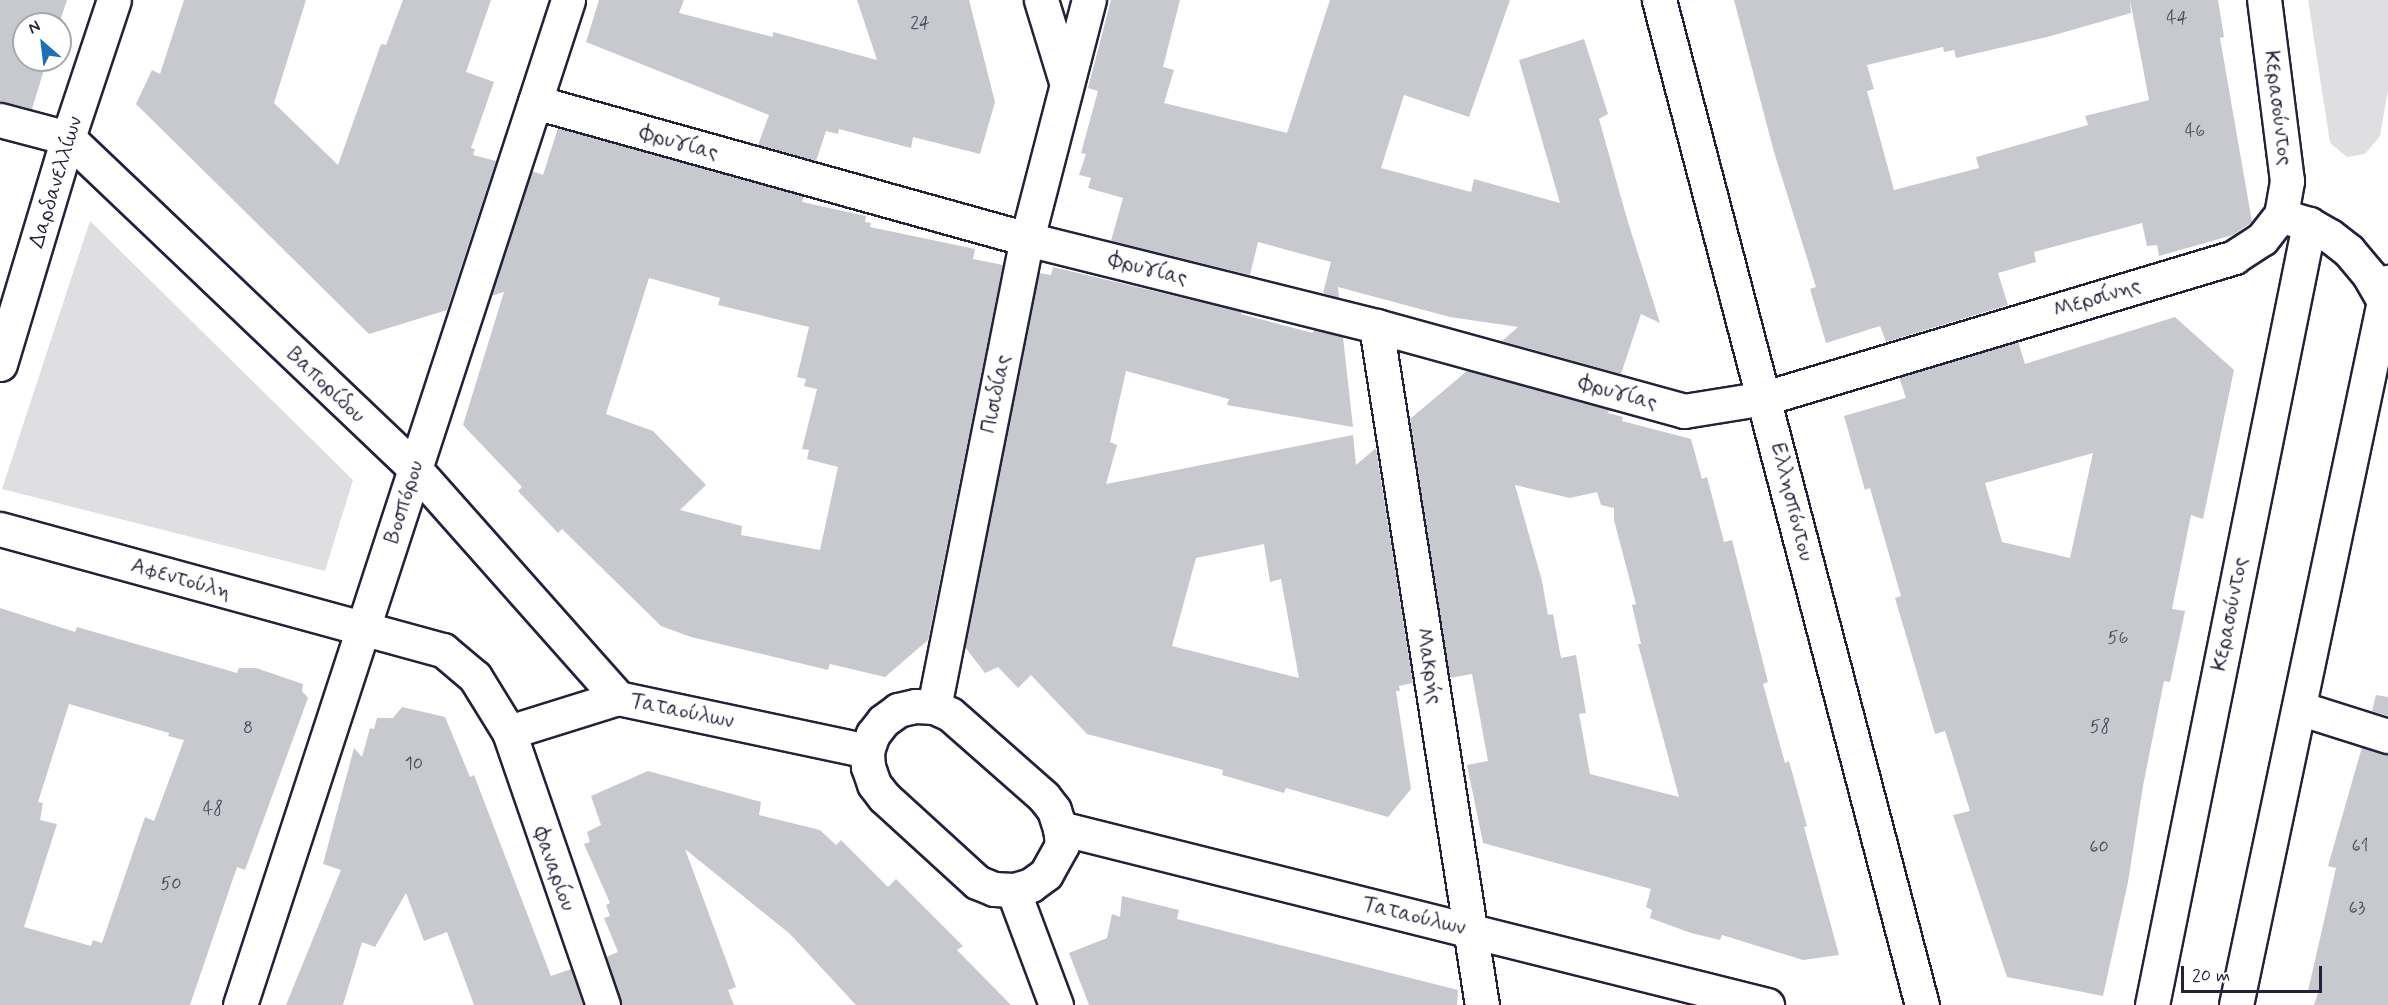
<!DOCTYPE html>
<meta charset="utf-8">
<style>
body{margin:0}
#map{position:relative;width:2388px;height:1005px;overflow:hidden;background:#fff;font-family:Mynerve,sans-serif}
div>[style]{position:absolute}
.green>*{inset:0;background:#dfdfe2}
.building>*{inset:0;background:#c8c8cf}
.roads{filter:drop-shadow(2px 0 #22223b) drop-shadow(-2px 0 #22223b) drop-shadow(0 2px #22223b) drop-shadow(0 -2px #22223b)}
.street>*{height:33px;margin:-16.5px;padding:0 16.5px;transform-origin:16.5px;border-radius:16.5px;background:#fff}
.secondary>*{height:33px;margin:-16.5px;padding:0 16.5px;transform-origin:16.5px;border-radius:16.5px;background:#fff}
span{translate:-50% -50%;white-space:nowrap;text-align:center;line-height:1.15;-webkit-text-stroke:6px #fff;paint-order:stroke}
.number-label{font-size:18px;color:#4c4c60}
.number-label span{-webkit-text-stroke-width:0}
.street-label{font-size:21px;color:#22223b}
.north{position:absolute;left:12px;top:12px;width:60px;height:60px;box-sizing:border-box;background:#fff;border:2px solid #a7a7b1;border-radius:50%;rotate:332deg;font-size:16px;font-weight:700;line-height:24px;text-align:center;color:#22223b}
.north::after{content:'';display:block;margin:auto;width:21px;height:27px;background:#1f6fb2;clip-path:polygon(50% 0,100% 100%,50% 72%,0 100%)}
.scale{position:absolute;left:2181px;top:966px;width:141px;height:27px;box-sizing:border-box;border:3px solid #22223b;border-top:0;padding-left:8px;font-size:18px;line-height:21px;white-space:nowrap;color:#22223b;-webkit-text-stroke:4px #fff;paint-order:stroke}
</style>
<div id="map">
<div class="green">
<i style="clip-path:polygon(2308px 0,2388px 0,2388px 90px,2380px 136px,2365px 154px,2347px 157px,2330px 143px)"></i>
<i style="clip-path:polygon(90px 221px,353px 480px,325px 571px,2px 489px)"></i>
</div>
<div class="building">
<i style="clip-path:polygon(0 0,67px 0,59px 24px,24px 24px,24px 60px,47px 60px,32px 109px,0 101px)"></i>
<i style="clip-path:polygon(184px 0,306px 0,274px 103px,338px 165px,381px 44px,386px 45px,403px 0,491px 0,466px 72px,494px 82px,471px 148px,475px 149px,473px 155px,496px 161px,447px 310px,369px 334px,136px 104px,152px 70px,160px 74px)"></i>
<i style="clip-path:polygon(599px 0,684px 0,679px 13px,773px 37px,773px 32px,877px 60px,857px 0,969px 0,995px 102px,980px 154px,913px 137px,911px 148px,839px 129px,838px 134px,826px 131px,816px 161px,758px 145px,769px 115px,586px 42px)"></i>
<i style="clip-path:polygon(1111px 0,1180px 0,1163px 67px,1174px 70px,1164px 103px,1287px 133px,1330px 0,1510px 0,1469px 117px,1404px 95px,1381px 168px,1471px 192px,1474px 179px,1560px 203px,1519px 60px,1584px 39px,1608px 114px,1599px 119px,1627px 219px,1660px 323px,1641px 314px,1621px 374px,1502px 341px,1518px 327px,1450px 317px,1338px 287px,1339px 298px,1323px 293px,1331px 262px,1258px 242px,1250px 275px,1111px 241px,1123px 198px,1088px 188px,1091px 178px,1079px 175px,1086px 154px,1081px 153px,1098px 91px,1088px 88px)"></i>
<i style="clip-path:polygon(1734px 0,2130px 0,2131px 13px,2051px 36px,1956px 58px,1954px 50px,1944px 52px,1943px 47px,1867px 65px,1874px 89px,1867px 91px,1894px 190px,1979px 168px,1976px 157px,2088px 125px,2085px 116px,2149px 100px,2130px 0,2218px 0,2224px 37px,2220px 38px,2252px 222px,2233px 235px,2159px 256px,2157px 245px,2147px 246px,2142px 223px,2034px 252px,2036px 262px,1998px 273px,2008px 305px,1886px 342px,1880px 326px,1826px 343px,1810px 289px,1816px 287px,1774px 152px)"></i>
<i style="clip-path:polygon(evenodd,558px 128px,804px 196px,802px 202px,866px 216px,865px 222px,871px 223px,870px 227px,975px 249px,973px 259px,1003px 265px,928px 640px,885px 677px,830px 664px,828px 670px,691px 637px,661px 626px,562px 529px,558px 533px,518px 491px,522px 487px,463px 425px,504px 292px,491px 296px,532px 171px,543px 175px,558px 128px,649px 278px,720px 298px,718px 305px,809px 327px,797px 377px,806px 379px,804px 386px,817px 389px,802px 449px,809px 450px,807px 459px,838px 467px,820px 550px,741px 535px,742px 526px,680px 510px,706px 485px,653px 431px,606px 414px,649px 278px)"></i>
<i style="clip-path:polygon(evenodd,1053px 267px,1242px 312px,1241px 314px,1313px 333px,1314px 330px,1343px 337px,1353px 427px,1227px 405px,1229px 399px,1126px 371px,1110px 442px,1117px 445px,1106px 484px,1353px 435px,1356px 465px,1376px 448px,1413px 683px,1399px 686px,1400px 691px,1396px 691px,1411px 789px,1388px 817px,1286px 788px,1284px 793px,1222px 775px,1223px 770px,1087px 734px,1031px 675px,1018px 688px,998px 667px,985px 673px,965px 647px,1039px 273px,1051px 275px,1053px 267px,1264px 544px,1270px 582px,1281px 579px,1299px 678px,1172px 646px,1196px 558px,1264px 544px)"></i>
<i style="clip-path:polygon(evenodd,2175px 317px,2234px 370px,2203px 519px,2191px 515px,2172px 609px,2185px 611px,2170px 682px,2164px 681px,2143px 786px,2128px 882px,2103px 996px,2007px 977px,1953px 815px,1970px 811px,1945px 731px,1935px 734px,1895px 598px,1901px 596px,1870px 488px,1865px 490px,1844px 416px,1906px 398px,1899px 377px,2018px 341px,2025px 364px,2175px 317px,2093px 453px,2070px 558px,2002px 542px,1985px 483px,2093px 453px)"></i>
<i style="clip-path:polygon(evenodd,1467px 371px,1609px 410px,1608px 413px,1623px 417px,1622px 421px,1691px 439px,1702px 479px,1707px 477px,1724px 542px,1732px 540px,1768px 682px,1763px 684px,1785px 763px,1789px 761px,1807px 826px,1804px 827px,1839px 955px,1803px 960px,1722px 935px,1720px 940px,1691px 933px,1650px 918px,1652px 910px,1646px 907px,1651px 889px,1483px 843px,1467px 765px,1488px 761px,1472px 674px,1450px 678px,1410px 419px,1467px 371px,1515px 485px,1570px 498px,1597px 492px,1601px 505px,1614px 508px,1614px 520px,1636px 604px,1632px 605px,1641px 644px,1638px 644px,1679px 797px,1590px 774px,1579px 714px,1586px 713px,1576px 655px,1561px 658px,1553px 614px,1548px 615px,1542px 581px,1515px 485px)"></i>
<i style="clip-path:polygon(evenodd,0 608px,75px 632px,77px 627px,237px 673px,239px 668px,256px 668px,303px 684px,302px 691px,308px 698px,245px 870px,237px 867px,190px 1005px,0 1005px,0 608px,69px 704px,169px 733px,168px 736px,184px 740px,154px 821px,145px 817px,102px 943px,93px 940px,91px 946px,24px 927px,57px 824px,40px 820px,43px 803px,38px 802px,69px 704px)"></i>
<i style="clip-path:polygon(2376px 695px,2388px 697px,2388px 716px,2372px 711px)"></i>
<i style="clip-path:polygon(402px 707px,445px 717px,470px 777px,474px 775px,551px 976px,571px 969px,583px 1005px,474px 1005px,447px 932px,424px 941px,406px 893px,375px 947px,362px 942px,343px 1005px,286px 1005px,341px 870px,323px 864px,354px 748px,362px 757px,370px 728px,374px 729px,377px 718px,393px 718px)"></i>
<i style="clip-path:polygon(2362px 747px,2388px 754px,2388px 1005px,2314px 1005px,2318px 993px,2308px 991px,2336px 868px,2328px 866px)"></i>
<i style="clip-path:polygon(648px 771px,761px 802px,759px 815px,820px 830px,836px 845px,841px 840px,888px 887px,896px 879px,963px 946px,957px 950px,1011px 1005px,856px 1005px,790px 934px,685px 849px,736px 987px,728px 990px,734px 1005px,621px 1005px,606px 957px,618px 952px,604px 918px,610px 916px,606px 905px,610px 903px,584px 844px,590px 842px,587px 832px,601px 825px,591px 796px)"></i>
<i style="clip-path:polygon(1122px 896px,1179px 910px,1177px 919px,1458px 990px,1457px 1005px,1089px 1005px,1069px 953px,1107px 938px,1112px 914px,1120px 917px)"></i>
</div>
<div class="roads">
<div class="street">
<i style="left:1041px;top:0;width:86px;rotate:73deg"></i>
<i style="left:1659px;top:0;width:1039px;rotate:75.34deg"></i>
<i style="left:535px;top:102px;width:511px;rotate:15.56deg"></i>
<i style="left:1027px;top:239px;width:360px;rotate:14deg"></i>
<i style="left:1376px;top:326px;width:320px;rotate:15.4deg"></i>
<i style="left:1684px;top:411px;width:82px;rotate:-9.1deg"></i>
<i style="left:1765px;top:398px;width:490px;rotate:-16.7deg"></i>
<i style="left:2234px;top:257px;width:33px;rotate:-33deg"></i>
<i style="left:2262px;top:239px;width:31px;rotate:-52deg"></i>
<i style="left:2281px;top:215px;width:35px;rotate:-80deg"></i>
<i style="left:2287px;top:181px;width:182px;rotate:-97.2deg"></i>
<i style="left:0;top:120px;width:70px;rotate:14.8deg"></i>
<i style="left:68px;top:138px;width:480px;rotate:43.6deg"></i>
<i style="left:415px;top:469px;width:306px;rotate:48.4deg"></i>
<i style="left:2289px;top:218px;width:21px;rotate:17deg"></i>
<i style="left:2309px;top:224px;width:24px;rotate:30deg"></i>
<i style="left:2330px;top:236px;width:24px;rotate:38deg"></i>
<i style="left:2349px;top:251px;width:31px;rotate:50deg"></i>
<i style="left:2369px;top:275px;width:38px;rotate:60deg"></i>
<i style="left:1376px;top:326px;width:687px;rotate:81.13deg"></i>
<i style="left:0;top:529px;width:459px;rotate:15.3deg"></i>
<i style="left:443px;top:650px;width:42px;rotate:40.2deg"></i>
<i style="left:475px;top:677px;width:65px;rotate:58.3deg"></i>
<i style="left:509px;top:732px;width:289px;rotate:71deg"></i>
<i style="left:916px;top:706px;width:18px;rotate:3deg"></i>
<i style="left:934px;top:707px;width:17px;rotate:24deg"></i>
<i style="left:950px;top:714px;width:125px;rotate:41.4deg"></i>
<i style="left:1044px;top:797px;width:16px;rotate:52deg"></i>
<i style="left:1054px;top:810px;width:19px;rotate:72deg"></i>
<i style="left:1060px;top:828px;width:17px;rotate:83deg"></i>
<i style="left:1062px;top:845px;width:33px;rotate:119deg"></i>
<i style="left:1046px;top:874px;width:19px;rotate:144deg"></i>
<i style="left:1031px;top:885px;width:19px;rotate:164deg"></i>
<i style="left:1013px;top:890px;width:19px;rotate:-177deg"></i>
<i style="left:994px;top:889px;width:18px;rotate:-158deg"></i>
<i style="left:977px;top:882px;width:126px;rotate:-137.6deg"></i>
<i style="left:884px;top:797px;width:16px;rotate:-128deg"></i>
<i style="left:874px;top:784px;width:18px;rotate:-109deg"></i>
<i style="left:868px;top:767px;width:16px;rotate:-94deg"></i>
<i style="left:867px;top:751px;width:18px;rotate:-71deg"></i>
<i style="left:873px;top:734px;width:16px;rotate:-52deg"></i>
<i style="left:883px;top:721px;width:19px;rotate:-36deg"></i>
<i style="left:898px;top:710px;width:18px;rotate:-13deg"></i>
<i style="left:934px;top:707px;width:477px;rotate:-78.8deg"></i>
<i style="left:1027px;top:239px;width:247px;rotate:-75.5deg"></i>
<i style="left:2299px;top:708px;width:93px;rotate:17.5deg"></i>
<i style="left:509px;top:732px;width:114px;rotate:-17.3deg"></i>
<i style="left:618px;top:698px;width:255px;rotate:12deg"></i>
<i style="left:1060px;top:828px;width:729px;rotate:14.06deg"></i>
<i style="left:1013px;top:890px;width:123px;rotate:69.5deg"></i>
<i style="left:240px;top:1005px;width:1057px;rotate:-71.92deg"></i>
<i style="left:2152px;top:1005px;width:797px;rotate:-78.63deg"></i>
<i style="left:2236px;top:1005px;width:739px;rotate:-78.13deg"></i>
</div>
<div class="secondary">
<i style="left:0;top:364px;width:236px;rotate:-73.3deg"></i>
<i style="left:68px;top:138px;width:145px;rotate:-71.6deg"></i>
</div>
</div>
<div class="number-label">
<span style="left:2177px;top:18px">44</span>
<span style="left:920px;top:23px">24</span>
<span style="left:2195px;top:131px">46</span>
<span style="left:2118px;top:638px">56</span>
<span style="left:2100px;top:727px">58</span>
<span style="left:248px;top:728px">8</span>
<span style="left:414px;top:764px">10</span>
<span style="left:213px;top:809px">48</span>
<span style="left:2360px;top:846px">61</span>
<span style="left:2099px;top:847px">60</span>
<span style="left:171px;top:884px">50</span>
<span style="left:2357px;top:908px">63</span>
</div>
<div class="street-label">
<span style="left:2278px;top:108px;rotate:83deg">Κερασούντος</span>
<span style="left:679px;top:143px;rotate:15deg">Φρυγίας</span>
<span style="left:56px;top:182px;rotate:-73deg">Δαρδανελλίων</span>
<span style="left:1148px;top:269px;rotate:14deg">Φρυγίας</span>
<span style="left:2097px;top:298px;rotate:-17deg">Μερσίνης</span>
<span style="left:326px;top:385px;rotate:44deg">Βαπορίδου</span>
<span style="left:1618px;top:393px;rotate:15deg">Φρυγίας</span>
<span style="left:996px;top:394px;rotate:-79deg">Πισιδίας</span>
<span style="left:404px;top:502px;rotate:-72deg">Βοσπόρου</span>
<span style="left:1792px;top:502px;rotate:76deg">Ελλησπόντου</span>
<span style="left:181px;top:579px;rotate:16deg">Αφεντούλη</span>
<span style="left:2230px;top:614px;rotate:-79deg">Κερασούντος</span>
<span style="left:1429px;top:666px;rotate:81deg">Μακρής</span>
<span style="left:682px;top:711px;rotate:12deg">Ταταούλων</span>
<span style="left:554px;top:869px;rotate:70deg">Φαναρίου</span>
<span style="left:1414px;top:916px;rotate:14deg">Ταταούλων</span>
</div>
<div class="north">N</div>
<div class="scale">20 m</div>
</div>
